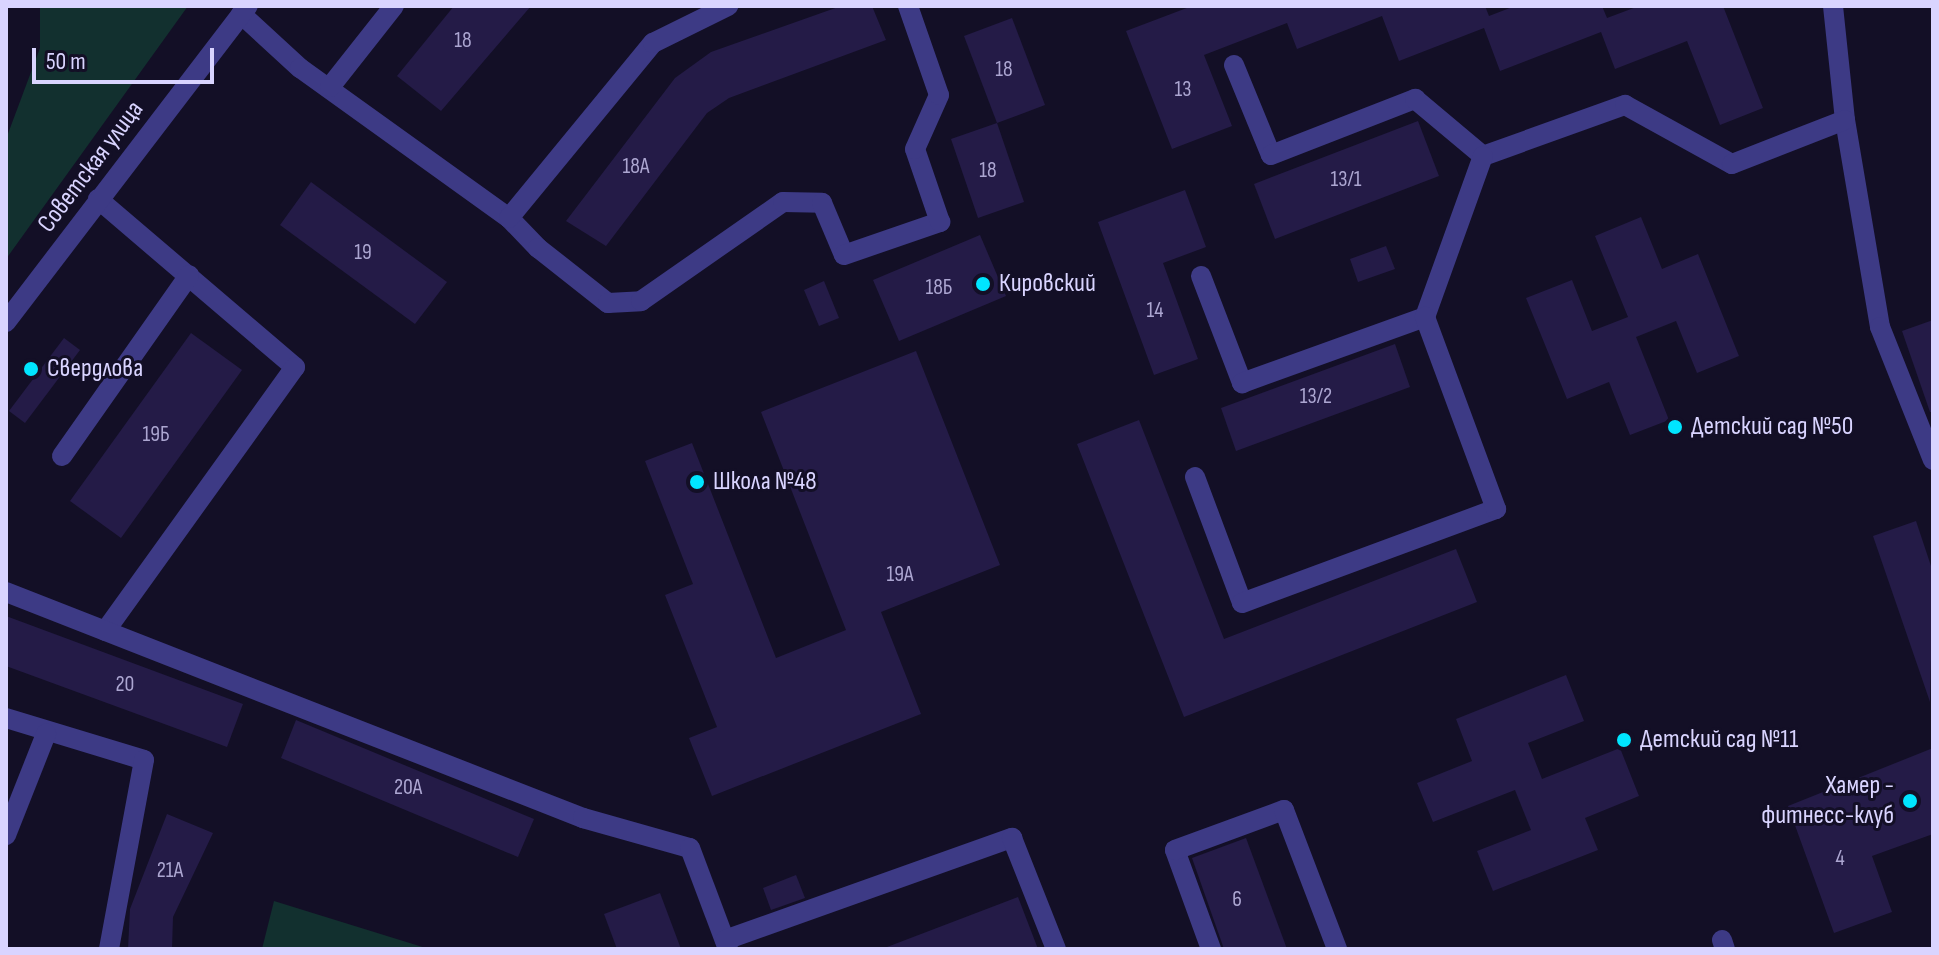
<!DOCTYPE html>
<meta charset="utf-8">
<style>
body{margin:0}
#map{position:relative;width:1939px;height:955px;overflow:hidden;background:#130f26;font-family:"Sofia Sans Condensed",sans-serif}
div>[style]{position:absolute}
.green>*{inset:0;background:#12302f}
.building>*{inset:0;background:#241b47}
.minor>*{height:20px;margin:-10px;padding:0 10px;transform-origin:10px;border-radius:10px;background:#3d3a85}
.dots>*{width:22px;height:22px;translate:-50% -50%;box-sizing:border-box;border:4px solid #130f26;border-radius:50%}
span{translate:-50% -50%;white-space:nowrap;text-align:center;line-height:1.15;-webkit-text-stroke:6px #130f26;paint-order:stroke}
.number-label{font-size:22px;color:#aca6d1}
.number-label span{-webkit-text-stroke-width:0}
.street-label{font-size:26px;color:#d9d4ff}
.poi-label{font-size:26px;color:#d9d4ff}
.left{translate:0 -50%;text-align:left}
.right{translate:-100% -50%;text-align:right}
.frame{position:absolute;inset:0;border:8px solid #d9d4ff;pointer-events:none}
.scale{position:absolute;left:32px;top:48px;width:182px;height:36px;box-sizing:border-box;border:4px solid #d9d4ff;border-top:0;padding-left:10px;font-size:24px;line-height:28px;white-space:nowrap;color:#d9d4ff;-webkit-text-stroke:6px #130f26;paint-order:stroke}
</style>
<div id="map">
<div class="green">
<i style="clip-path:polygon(40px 6px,188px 6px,6px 259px,6px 139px,40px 48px)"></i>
<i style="clip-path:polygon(274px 901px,429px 949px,262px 949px)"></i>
</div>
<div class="building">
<i style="clip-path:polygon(454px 6px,531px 6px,441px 111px,397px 76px)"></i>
<i style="clip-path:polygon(841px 6px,872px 6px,886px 40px,729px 98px,707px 113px,606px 246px,566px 221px,675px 78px,711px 52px)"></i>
<i style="clip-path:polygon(1192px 6px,1485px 6px,1489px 16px,1515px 6px,1602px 6px,1607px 18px,1639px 6px,1723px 6px,1763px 108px,1720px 125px,1687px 41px,1615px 69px,1601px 32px,1500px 71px,1484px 28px,1399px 61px,1382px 16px,1297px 49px,1287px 23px,1204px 55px,1232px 126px,1172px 149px,1126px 31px)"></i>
<i style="clip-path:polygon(1012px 18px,1045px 105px,997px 123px,964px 36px)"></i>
<i style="clip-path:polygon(1418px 121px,1439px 176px,1275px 239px,1254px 184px)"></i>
<i style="clip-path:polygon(997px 123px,1024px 202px,978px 218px,951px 139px)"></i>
<i style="clip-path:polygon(311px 182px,447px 282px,415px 324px,280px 225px)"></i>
<i style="clip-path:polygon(1185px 190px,1206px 247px,1163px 263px,1198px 359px,1154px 375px,1098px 222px)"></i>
<i style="clip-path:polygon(1641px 217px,1662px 269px,1698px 254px,1739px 356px,1697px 373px,1676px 321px,1636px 337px,1669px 420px,1630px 435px,1609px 382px,1567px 399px,1526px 298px,1572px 280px,1592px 331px,1628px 317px,1595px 236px)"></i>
<i style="clip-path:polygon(980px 235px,1006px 296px,899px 341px,873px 280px)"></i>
<i style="clip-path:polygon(1386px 246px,1395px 269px,1358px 282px,1350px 259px)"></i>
<i style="clip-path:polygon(824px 281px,839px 318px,819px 326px,804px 290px)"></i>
<i style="clip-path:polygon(1933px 320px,1933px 412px,1930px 412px,1902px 331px)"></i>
<i style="clip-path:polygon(191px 333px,242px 370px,121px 538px,70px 501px)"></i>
<i style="clip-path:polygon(64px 338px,80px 350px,25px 423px,9px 411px)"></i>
<i style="clip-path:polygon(1395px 344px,1410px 387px,1236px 451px,1221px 408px)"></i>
<i style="clip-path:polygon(916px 351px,1000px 565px,881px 612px,921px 714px,712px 796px,689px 738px,717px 727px,665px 595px,693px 584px,645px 461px,692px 443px,776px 658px,846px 630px,761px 412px)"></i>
<i style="clip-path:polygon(1139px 420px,1224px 639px,1456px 549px,1477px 602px,1184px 717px,1077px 444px)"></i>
<i style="clip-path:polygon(1916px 521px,1933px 572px,1930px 702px,1873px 536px)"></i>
<i style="clip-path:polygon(6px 616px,243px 704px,227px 747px,6px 666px)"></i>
<i style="clip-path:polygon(1566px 675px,1584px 721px,1528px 743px,1542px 779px,1620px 748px,1639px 796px,1585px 818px,1598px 850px,1493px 891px,1477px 851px,1531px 830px,1515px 790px,1433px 822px,1417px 783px,1472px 761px,1456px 719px)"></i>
<i style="clip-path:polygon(296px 720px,534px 819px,518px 857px,281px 758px)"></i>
<i style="clip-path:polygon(1933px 748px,1933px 834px,1872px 856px,1892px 912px,1834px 933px,1788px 806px)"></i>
<i style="clip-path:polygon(167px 814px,213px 833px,173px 917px,172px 949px,128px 949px,130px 909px)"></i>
<i style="clip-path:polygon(1246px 838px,1287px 949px,1224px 949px,1192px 858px)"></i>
<i style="clip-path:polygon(796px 875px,805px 898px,771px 910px,763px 888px)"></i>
<i style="clip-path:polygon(660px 893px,681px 949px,617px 949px,604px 914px)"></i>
<i style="clip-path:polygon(1018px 897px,1038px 949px,887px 949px,887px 947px)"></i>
</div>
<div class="minor">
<i style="left:1833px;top:6px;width:115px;rotate:84deg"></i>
<i style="left:1845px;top:120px;width:210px;rotate:80.4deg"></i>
<i style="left:1880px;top:327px;width:143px;rotate:68.3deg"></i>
<i style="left:241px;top:14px;width:80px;rotate:42.5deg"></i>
<i style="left:300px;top:68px;width:257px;rotate:35.7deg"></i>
<i style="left:509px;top:218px;width:42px;rotate:46deg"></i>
<i style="left:538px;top:248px;width:89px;rotate:38.2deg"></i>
<i style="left:608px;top:303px;width:33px;rotate:-3deg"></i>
<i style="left:641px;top:301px;width:173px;rotate:-34.9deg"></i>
<i style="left:783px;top:202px;width:39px;rotate:1deg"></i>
<i style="left:822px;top:203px;width:56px;rotate:67.1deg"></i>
<i style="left:844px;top:255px;width:102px;rotate:-19deg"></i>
<i style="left:940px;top:222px;width:77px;rotate:-108.9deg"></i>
<i style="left:915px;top:149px;width:59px;rotate:-66deg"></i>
<i style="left:939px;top:95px;width:94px;rotate:-109.2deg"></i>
<i style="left:1234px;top:65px;width:97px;rotate:67.7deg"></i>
<i style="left:1271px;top:155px;width:155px;rotate:-21.3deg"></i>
<i style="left:1415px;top:99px;width:89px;rotate:40deg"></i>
<i style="left:1483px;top:156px;width:151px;rotate:-19.8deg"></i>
<i style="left:1625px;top:105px;width:122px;rotate:28.9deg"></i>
<i style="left:1732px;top:164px;width:121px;rotate:-21.3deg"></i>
<i style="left:330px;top:87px;width:103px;rotate:-51.7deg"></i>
<i style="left:98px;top:199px;width:259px;rotate:40.5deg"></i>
<i style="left:295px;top:367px;width:325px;rotate:125.7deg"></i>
<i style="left:509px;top:218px;width:227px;rotate:-50.6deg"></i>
<i style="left:653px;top:43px;width:84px;rotate:-26.3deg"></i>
<i style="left:1201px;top:276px;width:115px;rotate:69deg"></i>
<i style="left:1242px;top:383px;width:195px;rotate:-19.8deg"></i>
<i style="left:1425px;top:317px;width:171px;rotate:-70.2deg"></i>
<i style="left:6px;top:322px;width:398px;rotate:-52.6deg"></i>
<i style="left:62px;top:456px;width:221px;rotate:-54.9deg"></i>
<i style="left:1195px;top:477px;width:134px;rotate:69.5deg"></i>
<i style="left:1242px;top:603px;width:271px;rotate:-20.3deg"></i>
<i style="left:1496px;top:509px;width:205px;rotate:-110.3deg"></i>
<i style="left:6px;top:592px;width:620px;rotate:21.39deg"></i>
<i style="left:583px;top:818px;width:111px;rotate:15.7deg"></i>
<i style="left:690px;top:848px;width:108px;rotate:69.4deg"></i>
<i style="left:6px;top:718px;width:144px;rotate:16.9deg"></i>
<i style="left:144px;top:760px;width:192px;rotate:100.5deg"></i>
<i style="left:6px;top:835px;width:109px;rotate:-68.4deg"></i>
<i style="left:725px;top:940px;width:305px;rotate:-19.6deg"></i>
<i style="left:1012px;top:838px;width:119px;rotate:68.4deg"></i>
<i style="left:1722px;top:940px;width:9px;rotate:72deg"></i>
<i style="left:1211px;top:949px;width:105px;rotate:-110deg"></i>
<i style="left:1175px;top:850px;width:116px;rotate:-20.2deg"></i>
<i style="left:1284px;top:810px;width:149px;rotate:69.1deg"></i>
</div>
<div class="dots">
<i style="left:983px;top:284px;background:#00e5ff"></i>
<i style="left:31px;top:369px;background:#00e5ff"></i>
<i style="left:1675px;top:427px;background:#00e5ff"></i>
<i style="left:697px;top:482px;background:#00e5ff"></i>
<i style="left:1624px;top:740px;background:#00e5ff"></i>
<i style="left:1910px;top:801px;background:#00e5ff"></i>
</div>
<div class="number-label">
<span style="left:463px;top:41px">18</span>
<span style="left:1004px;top:70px">18</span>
<span style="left:1183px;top:90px">13</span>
<span style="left:636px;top:167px">18А</span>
<span style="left:988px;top:171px">18</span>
<span style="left:1346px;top:180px">13/1</span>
<span style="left:363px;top:253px">19</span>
<span style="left:939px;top:288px">18Б</span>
<span style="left:1155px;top:311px">14</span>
<span style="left:1316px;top:397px">13/2</span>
<span style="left:156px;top:435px">19Б</span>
<span style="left:900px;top:575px">19А</span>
<span style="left:125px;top:685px">20</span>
<span style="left:408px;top:788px">20А</span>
<span style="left:1840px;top:859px">4</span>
<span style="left:170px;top:871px">21А</span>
<span style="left:1237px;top:900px">6</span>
</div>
<div class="street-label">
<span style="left:91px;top:167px;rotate:-53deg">Советская улица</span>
</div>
<div class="poi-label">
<span class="left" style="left:999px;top:284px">Кировский</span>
<span class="left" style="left:47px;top:369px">Свердлова</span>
<span class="left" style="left:1691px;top:427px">Детский сад №50</span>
<span class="left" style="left:713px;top:482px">Школа №48</span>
<span class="left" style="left:1640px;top:740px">Детский сад №11</span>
<span class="right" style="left:1894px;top:801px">Хамер -<br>фитнесс-клуб</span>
</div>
<div class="frame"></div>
<div class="scale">50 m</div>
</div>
